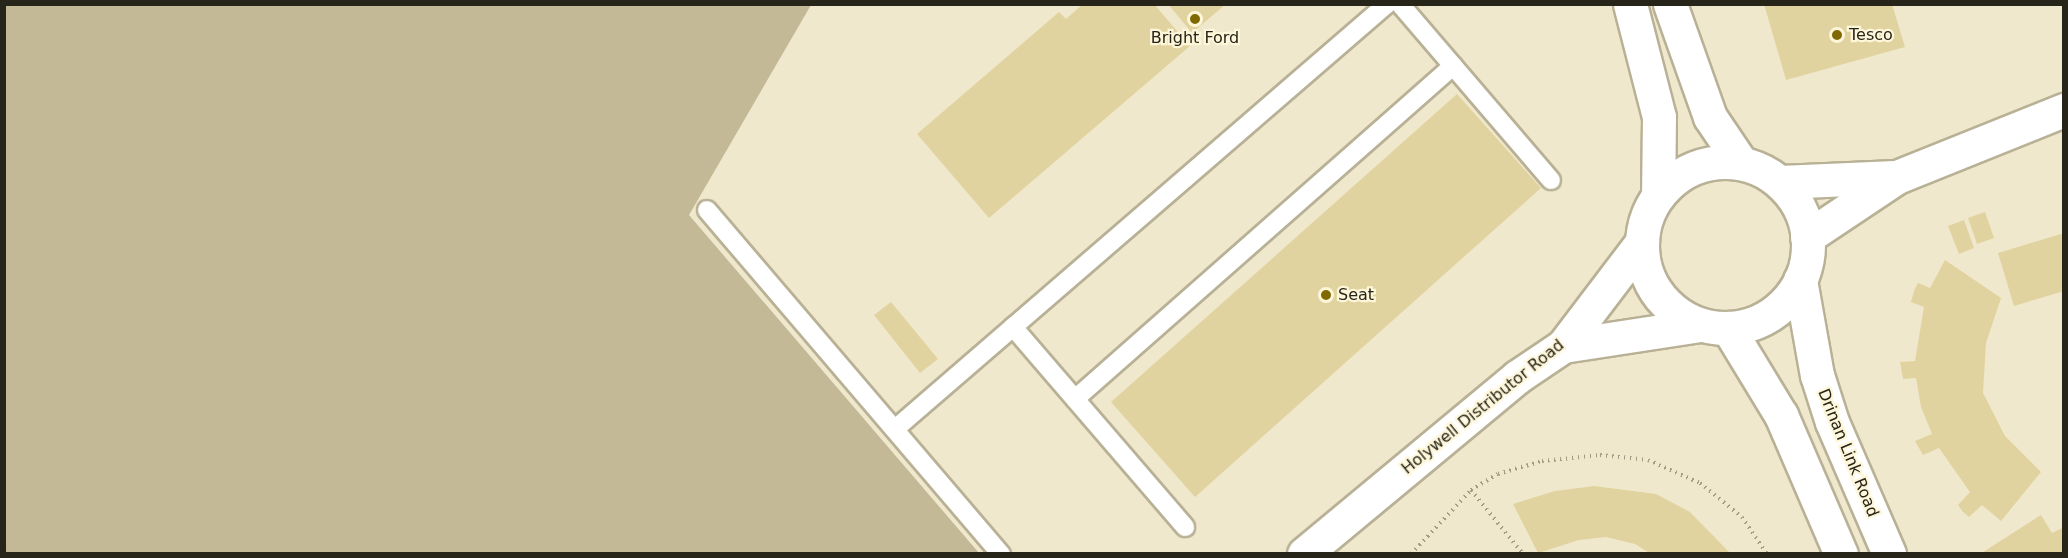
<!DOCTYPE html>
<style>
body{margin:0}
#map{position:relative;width:2068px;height:558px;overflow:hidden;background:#f0e8cc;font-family:"DejaVu Sans",sans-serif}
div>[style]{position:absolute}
.green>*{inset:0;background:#c3b997}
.building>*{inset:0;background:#e1d39f}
.path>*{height:4px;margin-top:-2px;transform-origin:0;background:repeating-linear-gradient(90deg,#a29c86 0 1.5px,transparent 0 6px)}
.roads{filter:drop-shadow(2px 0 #b8b196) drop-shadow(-2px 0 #b8b196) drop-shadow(0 2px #b8b196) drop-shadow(0 -2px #b8b196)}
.lane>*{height:18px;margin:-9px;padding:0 9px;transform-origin:9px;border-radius:9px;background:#fff}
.street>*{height:33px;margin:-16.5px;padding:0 16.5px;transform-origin:16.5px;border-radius:16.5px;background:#fff}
.secondary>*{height:33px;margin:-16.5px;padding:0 16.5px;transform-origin:16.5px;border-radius:16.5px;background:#fff}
.secondary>.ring{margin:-16.5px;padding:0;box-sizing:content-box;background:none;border:33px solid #fff;border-radius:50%}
.dots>*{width:16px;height:16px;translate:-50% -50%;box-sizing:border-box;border:3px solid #fef6d9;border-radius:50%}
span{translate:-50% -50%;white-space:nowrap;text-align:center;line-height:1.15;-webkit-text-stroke:4.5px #fef6d9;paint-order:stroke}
.poi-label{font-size:16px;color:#272419}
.left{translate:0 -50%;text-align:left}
.street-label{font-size:16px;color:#272419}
.frame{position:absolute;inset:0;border:6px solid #272419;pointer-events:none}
</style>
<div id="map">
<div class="green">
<i style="clip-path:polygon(5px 4px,811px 5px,689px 215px,979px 553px,5px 553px)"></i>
</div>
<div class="building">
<i style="clip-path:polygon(1083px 4px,1154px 4px,1190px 46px,989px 218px,917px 134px,1059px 12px,1066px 19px)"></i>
<i style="clip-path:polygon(1168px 4px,1226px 4px,1192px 33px)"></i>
<i style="clip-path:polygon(1764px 4px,1892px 4px,1905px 47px,1786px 80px)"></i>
<i style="clip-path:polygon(1457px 94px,1541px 188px,1195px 497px,1111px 402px)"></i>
<i style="clip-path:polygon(1985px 212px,1994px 238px,1977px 244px,1968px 218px)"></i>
<i style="clip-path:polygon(1964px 220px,1974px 248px,1959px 254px,1948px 226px)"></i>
<i style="clip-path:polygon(2064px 233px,2064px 291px,2014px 306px,1998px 253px)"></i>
<i style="clip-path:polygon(1945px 260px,2001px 298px,1986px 343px,1983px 393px,2005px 436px,2041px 472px,2001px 521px,1982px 505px,1969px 517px,1963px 512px,1958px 505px,1970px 492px,1939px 448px,1923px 455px,1915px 441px,1932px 434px,1921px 407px,1916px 378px,1903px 379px,1900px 362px,1915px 361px,1924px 307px,1911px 302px,1914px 291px,1918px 283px,1930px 288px)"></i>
<i style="clip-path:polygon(891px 302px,938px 359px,920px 373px,874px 315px)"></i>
<i style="clip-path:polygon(1594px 486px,1656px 494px,1690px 512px,1731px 554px,1651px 554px,1635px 544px,1606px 537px,1579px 540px,1538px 553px,1513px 504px,1555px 491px)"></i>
<i style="clip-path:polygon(2041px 515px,2052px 533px,2062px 528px,2064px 531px,2064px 554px,1980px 554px)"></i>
</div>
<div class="path">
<i style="left:1471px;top:490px;width:82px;rotate:50.9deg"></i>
<i style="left:4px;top:550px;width:6px;rotate:45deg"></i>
<i style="left:1411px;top:554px;width:88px;rotate:-46.8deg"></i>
<i style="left:1471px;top:490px;width:31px;rotate:-31deg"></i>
<i style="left:1498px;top:474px;width:46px;rotate:-16.5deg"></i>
<i style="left:1542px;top:461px;width:58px;rotate:-5.9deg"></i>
<i style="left:1600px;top:455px;width:48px;rotate:5.9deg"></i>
<i style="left:1648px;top:460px;width:57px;rotate:23.9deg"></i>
<i style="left:1700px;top:483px;width:54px;rotate:39deg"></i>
<i style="left:1742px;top:517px;width:45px;rotate:56deg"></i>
</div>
<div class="roads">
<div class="lane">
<i style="left:1400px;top:4px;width:232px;rotate:49.4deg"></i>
<i style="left:707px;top:210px;width:453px;rotate:49.5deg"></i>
<i style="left:1013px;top:327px;width:264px;rotate:49.3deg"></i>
<i style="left:1075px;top:399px;width:504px;rotate:-41.38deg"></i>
<i style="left:895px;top:429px;width:650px;rotate:-40.82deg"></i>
</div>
<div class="street">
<i style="left:1563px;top:346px;width:139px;rotate:-8.7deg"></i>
<i style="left:1304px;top:554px;width:277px;rotate:-39.7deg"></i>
<i style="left:1517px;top:377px;width:55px;rotate:-34deg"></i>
<i style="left:1563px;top:346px;width:131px;rotate:-52.8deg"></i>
</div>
<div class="secondary">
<i style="left:1630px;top:4px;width:117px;rotate:75.6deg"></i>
<i style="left:1659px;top:117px;width:78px;rotate:90.7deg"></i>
<i style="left:1670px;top:4px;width:120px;rotate:70.5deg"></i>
<i style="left:1710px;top:117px;width:55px;rotate:56deg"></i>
<i class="ring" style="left:1642px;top:162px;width:133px;height:133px"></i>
<i style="left:1780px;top:182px;width:115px;rotate:-2.5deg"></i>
<i style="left:1807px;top:237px;width:108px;rotate:-33.7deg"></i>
<i style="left:1897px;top:177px;width:180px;rotate:-21.9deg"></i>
<i style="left:1800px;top:280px;width:97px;rotate:79.9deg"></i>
<i style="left:1817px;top:375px;width:49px;rotate:72.3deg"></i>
<i style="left:1832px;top:422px;width:144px;rotate:66.6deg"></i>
<i style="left:1728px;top:328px;width:102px;rotate:58.7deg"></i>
<i style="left:1781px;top:415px;width:151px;rotate:66.7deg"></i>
</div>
</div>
<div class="dots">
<i style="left:1195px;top:19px;background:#7f6900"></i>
<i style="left:1837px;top:35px;background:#7f6900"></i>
<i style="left:1326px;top:295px;background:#7f6900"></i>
</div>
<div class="poi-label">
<span class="left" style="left:1849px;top:35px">Tesco</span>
<span style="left:1195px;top:38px">Bright Ford</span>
<span class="left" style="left:1338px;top:295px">Seat</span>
</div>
<div class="street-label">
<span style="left:1483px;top:407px;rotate:-39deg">Holywell Distributor Road</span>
<span style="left:1848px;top:453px;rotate:68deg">Drinan Link Road</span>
</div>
<div class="frame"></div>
</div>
